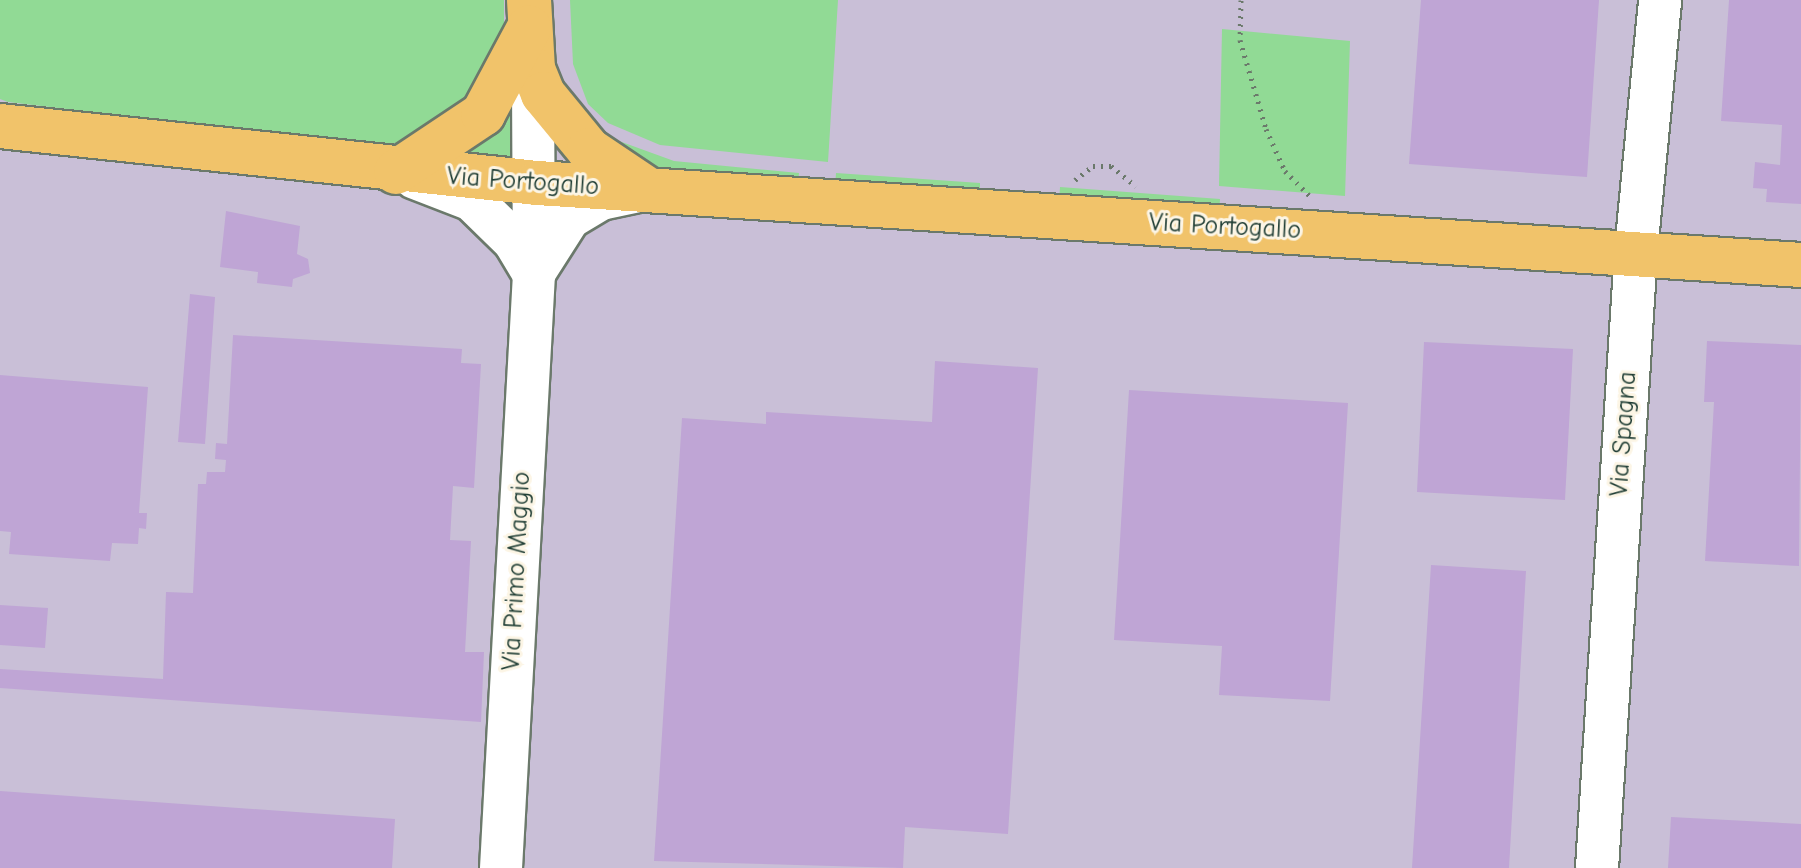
<!DOCTYPE html>
<style>
body{margin:0}
#map{position:relative;width:1801px;height:868px;overflow:hidden;background:#f8e8d2;font-family:"Comic Neue",sans-serif}
div>[style]{position:absolute}
.industrial>*{inset:0;background:#c9bfd7}
.green>*{inset:0;background:#91da95}
.building>*{inset:0;background:#bfa5d5}
.path>*{height:5px;margin-top:-2.5px;transform-origin:0;background:repeating-linear-gradient(90deg,#6b796b 0 2px,transparent 0 8px)}
.roads{filter:drop-shadow(2px 0 #6b796b) drop-shadow(-2px 0 #6b796b) drop-shadow(0 2px #6b796b) drop-shadow(0 -2px #6b796b)}
.minor>*{height:42px;margin:-21px;padding:0 21px;transform-origin:21px;border-radius:21px;background:#fff}
.major>*{height:44px;margin:-22px;padding:0 22px;transform-origin:22px;border-radius:22px;background:#f1c36a}
span{translate:-50% -50%;white-space:nowrap;text-align:center;line-height:1.15;-webkit-text-stroke:6px #fcf5e5;paint-order:stroke}
.street-label{font-size:26px;color:#1f3d34}
</style>
<div id="map">
<div class="industrial">
<i style="clip-path:polygon(0 0,1801px 0,1801px 868px,0 868px)"></i>
</div>
<div class="green">
<i style="clip-path:polygon(0 0,504px 0,504px 41px,473px 104px,408px 141px,376px 146px,8px 102px,0 99px)"></i>
<i style="clip-path:polygon(570px 0,838px 0,828px 162px,660px 145px,608px 123px,588px 104px,573px 64px)"></i>
<i style="clip-path:polygon(1222px 29px,1350px 41px,1345px 196px,1219px 186px)"></i>
<i style="clip-path:polygon(514px 97px,519px 174px,442px 162px,486px 137px)"></i>
<i style="clip-path:polygon(597px 133px,674px 161px,799px 173px,798px 184px,674px 172px,635px 162px,592px 138px)"></i>
<i style="clip-path:polygon(836px 173px,980px 183px,980px 197px,835px 187px)"></i>
<i style="clip-path:polygon(1060px 187px,1220px 199px,1219px 213px,1059px 202px)"></i>
</div>
<div class="building">
<i style="clip-path:polygon(1421px 0,1599px 0,1587px 177px,1409px 164px)"></i>
<i style="clip-path:polygon(1729px 0,1801px 0,1801px 204px,1766px 202px,1767px 189px,1753px 188px,1755px 162px,1780px 165px,1782px 125px,1721px 121px)"></i>
<i style="clip-path:polygon(226px 211px,300px 226px,297px 254px,308px 259px,310px 273px,293px 279px,292px 287px,257px 283px,258px 272px,220px 267px)"></i>
<i style="clip-path:polygon(190px 294px,215px 297px,205px 444px,178px 442px)"></i>
<i style="clip-path:polygon(233px 335px,462px 349px,461px 363px,481px 364px,474px 488px,453px 486px,450px 540px,471px 541px,465px 652px,484px 652px,481px 722px,0 688px,0 669px,163px 679px,166px 592px,193px 593px,198px 484px,206px 484px,207px 472px,225px 472px,226px 460px,215px 459px,216px 443px,227px 444px)"></i>
<i style="clip-path:polygon(1707px 341px,1801px 345px,1799px 566px,1705px 561px,1714px 402px,1704px 402px)"></i>
<i style="clip-path:polygon(1424px 342px,1573px 349px,1565px 500px,1417px 492px)"></i>
<i style="clip-path:polygon(935px 361px,1038px 368px,1008px 834px,905px 827px,903px 868px,654px 861px,682px 418px,766px 424px,766px 412px,932px 422px)"></i>
<i style="clip-path:polygon(0 375px,148px 387px,139px 513px,147px 513px,146px 529px,139px 528px,138px 544px,112px 543px,110px 561px,9px 554px,11px 532px,0 531px)"></i>
<i style="clip-path:polygon(1129px 390px,1348px 403px,1330px 701px,1219px 695px,1222px 646px,1114px 640px)"></i>
<i style="clip-path:polygon(1431px 565px,1526px 571px,1509px 868px,1412px 868px)"></i>
<i style="clip-path:polygon(0 605px,48px 608px,45px 648px,0 645px)"></i>
<i style="clip-path:polygon(0 791px,395px 819px,392px 868px,0 868px)"></i>
<i style="clip-path:polygon(1671px 817px,1801px 824px,1801px 868px,1668px 868px)"></i>
</div>
<div class="path">
<i style="left:1241px;top:0;width:40px;rotate:91.4deg"></i>
<i style="left:1240px;top:40px;width:93px;rotate:73.7deg"></i>
<i style="left:1266px;top:129px;width:46px;rotate:65.7deg"></i>
<i style="left:1285px;top:171px;width:37px;rotate:45deg"></i>
<i style="left:1075px;top:180px;width:23px;rotate:-38deg"></i>
<i style="left:1093px;top:166px;width:18px"></i>
<i style="left:1111px;top:166px;width:32px;rotate:39deg"></i>
</div>
<div class="roads">
<div class="minor">
<i style="left:415px;top:178px;width:61px;rotate:21.1deg"></i>
<i style="left:472px;top:200px;width:59px;rotate:44.3deg"></i>
<i style="left:514px;top:241px;width:39px;rotate:59deg"></i>
<i style="left:534px;top:273px;width:65px;rotate:-57.5deg"></i>
<i style="left:569px;top:218px;width:37px;rotate:-31deg"></i>
<i style="left:601px;top:199px;width:35px;rotate:-12deg"></i>
<i style="left:501px;top:868px;width:595px;rotate:-86.82deg"></i>
<i style="left:534px;top:274px;width:205px;rotate:-90.3deg"></i>
<i style="left:1597px;top:868px;width:618px;rotate:-86.38deg"></i>
<i style="left:1636px;top:251px;width:252px;rotate:-84.5deg"></i>
</div>
<div class="major">
<i style="left:529px;top:0;width:69px;rotate:86.7deg"></i>
<i style="left:533px;top:69px;width:27px;rotate:68deg"></i>
<i style="left:543px;top:94px;width:72px;rotate:50.6deg"></i>
<i style="left:589px;top:150px;width:70px;rotate:33.9deg"></i>
<i style="left:0;top:126px;width:540px;rotate:6.06deg"></i>
<i style="left:537px;top:183px;width:1267px;rotate:3.71deg"></i>
<i style="left:396px;top:172px;width:105px;rotate:-33.7deg"></i>
<i style="left:483px;top:114px;width:98px;rotate:-61.9deg"></i>
</div>
</div>
<div class="street-label">
<span style="left:523px;top:182px;rotate:4deg">Via Portogallo</span>
<span style="left:1225px;top:227px;rotate:3deg">Via Portogallo</span>
<span style="left:1624px;top:434px;rotate:-86deg">Via Spagna</span>
<span style="left:517px;top:571px;rotate:-87deg">Via Primo Maggio</span>
</div>
</div>
